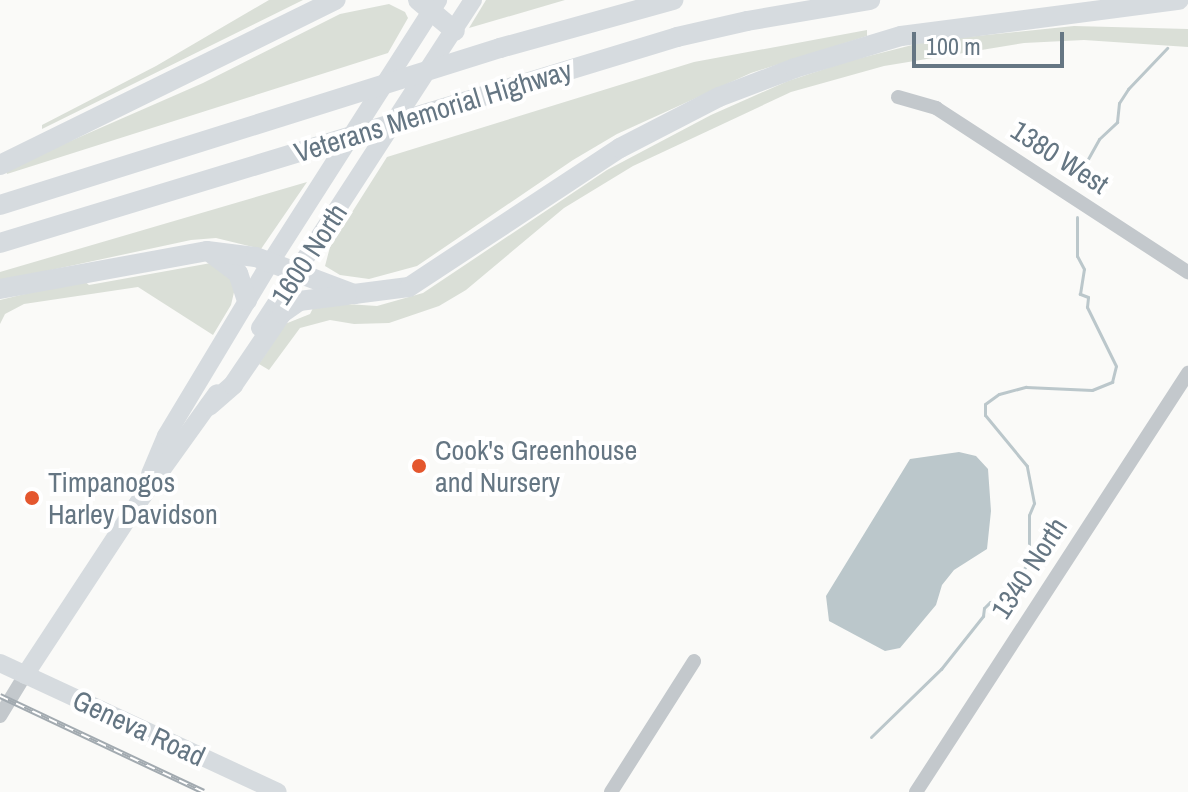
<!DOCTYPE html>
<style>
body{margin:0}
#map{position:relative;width:1188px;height:792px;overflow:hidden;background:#fafaf8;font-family:"Archivo Narrow",sans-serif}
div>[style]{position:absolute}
.green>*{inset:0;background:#dadfd7}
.water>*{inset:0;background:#bbc7cb}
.stream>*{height:3px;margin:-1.5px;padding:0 1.5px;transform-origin:1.5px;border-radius:1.5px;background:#bbc7cb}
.minor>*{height:14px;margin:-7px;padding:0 7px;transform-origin:7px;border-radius:7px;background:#c3c8cc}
.major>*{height:18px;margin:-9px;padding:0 9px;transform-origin:9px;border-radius:9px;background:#d6dbdf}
.highway>*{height:20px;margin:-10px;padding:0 10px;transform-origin:10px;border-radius:10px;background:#d6dbdf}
.rail>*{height:6px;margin-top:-3px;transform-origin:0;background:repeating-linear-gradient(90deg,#fff 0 9px,#a2aab0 0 18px);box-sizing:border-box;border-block:2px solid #a2aab0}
.dots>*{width:22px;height:22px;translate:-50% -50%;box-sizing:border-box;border:4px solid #fff;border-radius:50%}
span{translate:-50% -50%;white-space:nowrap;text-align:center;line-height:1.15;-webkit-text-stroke:8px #fff;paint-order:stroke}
.street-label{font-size:28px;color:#657683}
.poi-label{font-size:28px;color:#657683}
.left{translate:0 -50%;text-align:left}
.scale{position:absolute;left:912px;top:32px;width:152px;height:36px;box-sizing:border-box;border:4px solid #657683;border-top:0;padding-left:10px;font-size:24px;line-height:28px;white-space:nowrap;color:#657683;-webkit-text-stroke:6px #fff;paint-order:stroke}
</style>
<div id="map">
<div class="green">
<i style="clip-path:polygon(269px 0,303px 0,42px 129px,42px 125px,156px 66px)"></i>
<i style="clip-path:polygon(486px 0,565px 0,469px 28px)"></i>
<i style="clip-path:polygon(389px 4px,405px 12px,408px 18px,388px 53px,7px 174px,6px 171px,59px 146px,203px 83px,340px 14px)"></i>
<i style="clip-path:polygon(1074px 26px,1188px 29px,1188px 47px,1084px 40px,1024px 43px,884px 66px,791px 92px,633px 166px,564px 208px,466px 290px,439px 306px,389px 323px,354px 324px,330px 320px,300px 328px,269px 370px,259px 364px,285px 324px,310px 314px,316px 302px,377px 306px,423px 293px,607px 170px,711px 115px,788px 81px,849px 61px,928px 41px)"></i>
<i style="clip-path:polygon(867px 30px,867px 36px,751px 73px,617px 134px,573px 160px,417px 266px,369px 279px,340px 275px,325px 266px,330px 247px,387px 157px,694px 62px)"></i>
<i style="clip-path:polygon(307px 182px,261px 249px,216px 238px,191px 240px,0 281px,0 272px)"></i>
<i style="clip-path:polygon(211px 263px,223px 266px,235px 288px,231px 305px,213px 335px,138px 287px,24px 304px,5px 314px,0 324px,0 300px,83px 280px,89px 285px)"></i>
</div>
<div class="water">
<i style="clip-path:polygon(959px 452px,976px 456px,988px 469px,991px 511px,987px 549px,954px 570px,942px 585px,936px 605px,900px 648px,885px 651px,829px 621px,826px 596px,910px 459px)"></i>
</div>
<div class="stream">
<i style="left:1079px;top:175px;width:41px;rotate:-60.9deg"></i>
<i style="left:1099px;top:139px;width:25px;rotate:-43deg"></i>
<i style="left:1117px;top:122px;width:19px;rotate:-84deg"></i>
<i style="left:1119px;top:103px;width:17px;rotate:-57deg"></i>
<i style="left:1128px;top:89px;width:57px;rotate:-46.4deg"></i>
<i style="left:871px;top:737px;width:98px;rotate:-44.2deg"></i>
<i style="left:941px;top:669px;width:68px;rotate:-51.6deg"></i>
<i style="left:983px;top:616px;width:8px;rotate:-83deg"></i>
<i style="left:984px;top:608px;width:8px;rotate:-45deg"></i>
<i style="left:990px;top:602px;width:10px;rotate:-6deg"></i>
<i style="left:1000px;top:601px;width:49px;rotate:-53.4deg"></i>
<i style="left:1029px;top:562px;width:47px;rotate:-90deg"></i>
<i style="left:1029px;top:515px;width:13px;rotate:-67deg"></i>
<i style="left:1034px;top:503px;width:38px;rotate:-101deg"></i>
<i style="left:1027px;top:466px;width:66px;rotate:-129.5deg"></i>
<i style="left:985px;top:415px;width:11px;rotate:-90deg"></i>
<i style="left:985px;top:404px;width:17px;rotate:-36deg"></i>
<i style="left:999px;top:394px;width:28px;rotate:-15deg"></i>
<i style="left:1026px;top:387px;width:66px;rotate:2.6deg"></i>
<i style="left:1092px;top:390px;width:22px;rotate:-22deg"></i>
<i style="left:1112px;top:382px;width:16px;rotate:-76deg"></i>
<i style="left:1116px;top:366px;width:66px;rotate:-116.2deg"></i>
<i style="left:1087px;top:307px;width:10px;rotate:-84deg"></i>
<i style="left:1088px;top:297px;width:9px;rotate:-159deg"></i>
<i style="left:1080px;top:294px;width:25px;rotate:-81deg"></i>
<i style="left:1084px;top:269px;width:15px;rotate:-118deg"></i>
<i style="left:1077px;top:256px;width:39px;rotate:-90deg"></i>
</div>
<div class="minor">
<i style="left:898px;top:97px;width:40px;rotate:16deg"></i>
<i style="left:936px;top:108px;width:301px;rotate:33.1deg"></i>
<i style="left:0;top:716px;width:48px;rotate:-58.6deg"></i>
<i style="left:611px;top:792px;width:155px;rotate:-57.6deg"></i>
<i style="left:916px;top:792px;width:500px;rotate:-57deg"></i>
</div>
<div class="major">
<i style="left:260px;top:328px;width:391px;rotate:-57deg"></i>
<i style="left:150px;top:474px;width:41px;rotate:-67.2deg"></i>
<i style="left:166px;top:436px;width:202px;rotate:-59deg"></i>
<i style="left:270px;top:263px;width:312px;rotate:-57.4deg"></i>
<i style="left:0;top:663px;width:306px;rotate:24.9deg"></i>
<i style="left:25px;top:675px;width:206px;rotate:-56.7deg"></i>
<i style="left:138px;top:503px;width:135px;rotate:-54.3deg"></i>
</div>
<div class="highway">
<i style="left:418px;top:0;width:48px;rotate:40deg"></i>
<i style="left:0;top:165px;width:374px;rotate:-26.2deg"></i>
<i style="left:0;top:205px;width:524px;rotate:-17.43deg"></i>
<i style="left:500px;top:48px;width:180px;rotate:-15.5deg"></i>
<i style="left:0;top:243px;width:708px;rotate:-16.92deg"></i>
<i style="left:677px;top:37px;width:72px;rotate:-12.9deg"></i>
<i style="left:747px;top:21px;width:125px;rotate:-9.7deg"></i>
<i style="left:211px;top:253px;width:34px;rotate:37deg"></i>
<i style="left:238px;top:273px;width:29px;rotate:72deg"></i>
<i style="left:0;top:289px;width:210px;rotate:-10.4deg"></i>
<i style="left:207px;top:251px;width:49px;rotate:7deg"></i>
<i style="left:256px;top:257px;width:105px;rotate:20.7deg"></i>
<i style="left:354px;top:294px;width:55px;rotate:-7.3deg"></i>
<i style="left:409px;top:287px;width:253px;rotate:-33.4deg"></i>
<i style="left:620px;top:148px;width:111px;rotate:-27.3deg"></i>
<i style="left:719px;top:97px;width:81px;rotate:-20.9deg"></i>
<i style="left:795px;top:68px;width:111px;rotate:-16.8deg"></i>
<i style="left:901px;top:36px;width:280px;rotate:-7.4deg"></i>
<i style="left:209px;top:406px;width:32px;rotate:-41deg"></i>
<i style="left:233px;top:385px;width:87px;rotate:-55.8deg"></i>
<i style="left:282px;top:313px;width:21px;rotate:-35deg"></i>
<i style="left:299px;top:301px;width:48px;rotate:-7.1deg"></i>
</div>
<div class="rail">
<i style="left:0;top:696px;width:225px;rotate:25.2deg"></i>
</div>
<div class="dots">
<i style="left:419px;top:466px;background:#e4572e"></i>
<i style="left:32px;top:498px;background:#e4572e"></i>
</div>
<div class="street-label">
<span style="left:433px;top:111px;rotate:-17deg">Veterans Memorial Highway</span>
<span style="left:1060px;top:157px;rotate:33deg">1380 West</span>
<span style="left:309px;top:254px;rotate:-57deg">1600 North</span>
<span style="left:1029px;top:568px;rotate:-57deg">1340 North</span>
<span style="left:139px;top:728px;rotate:25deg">Geneva Road</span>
</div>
<div class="poi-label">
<span class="left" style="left:435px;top:466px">Cook's Greenhouse<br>and Nursery</span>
<span class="left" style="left:48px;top:498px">Timpanogos<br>Harley Davidson</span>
</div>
<div class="scale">100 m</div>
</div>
